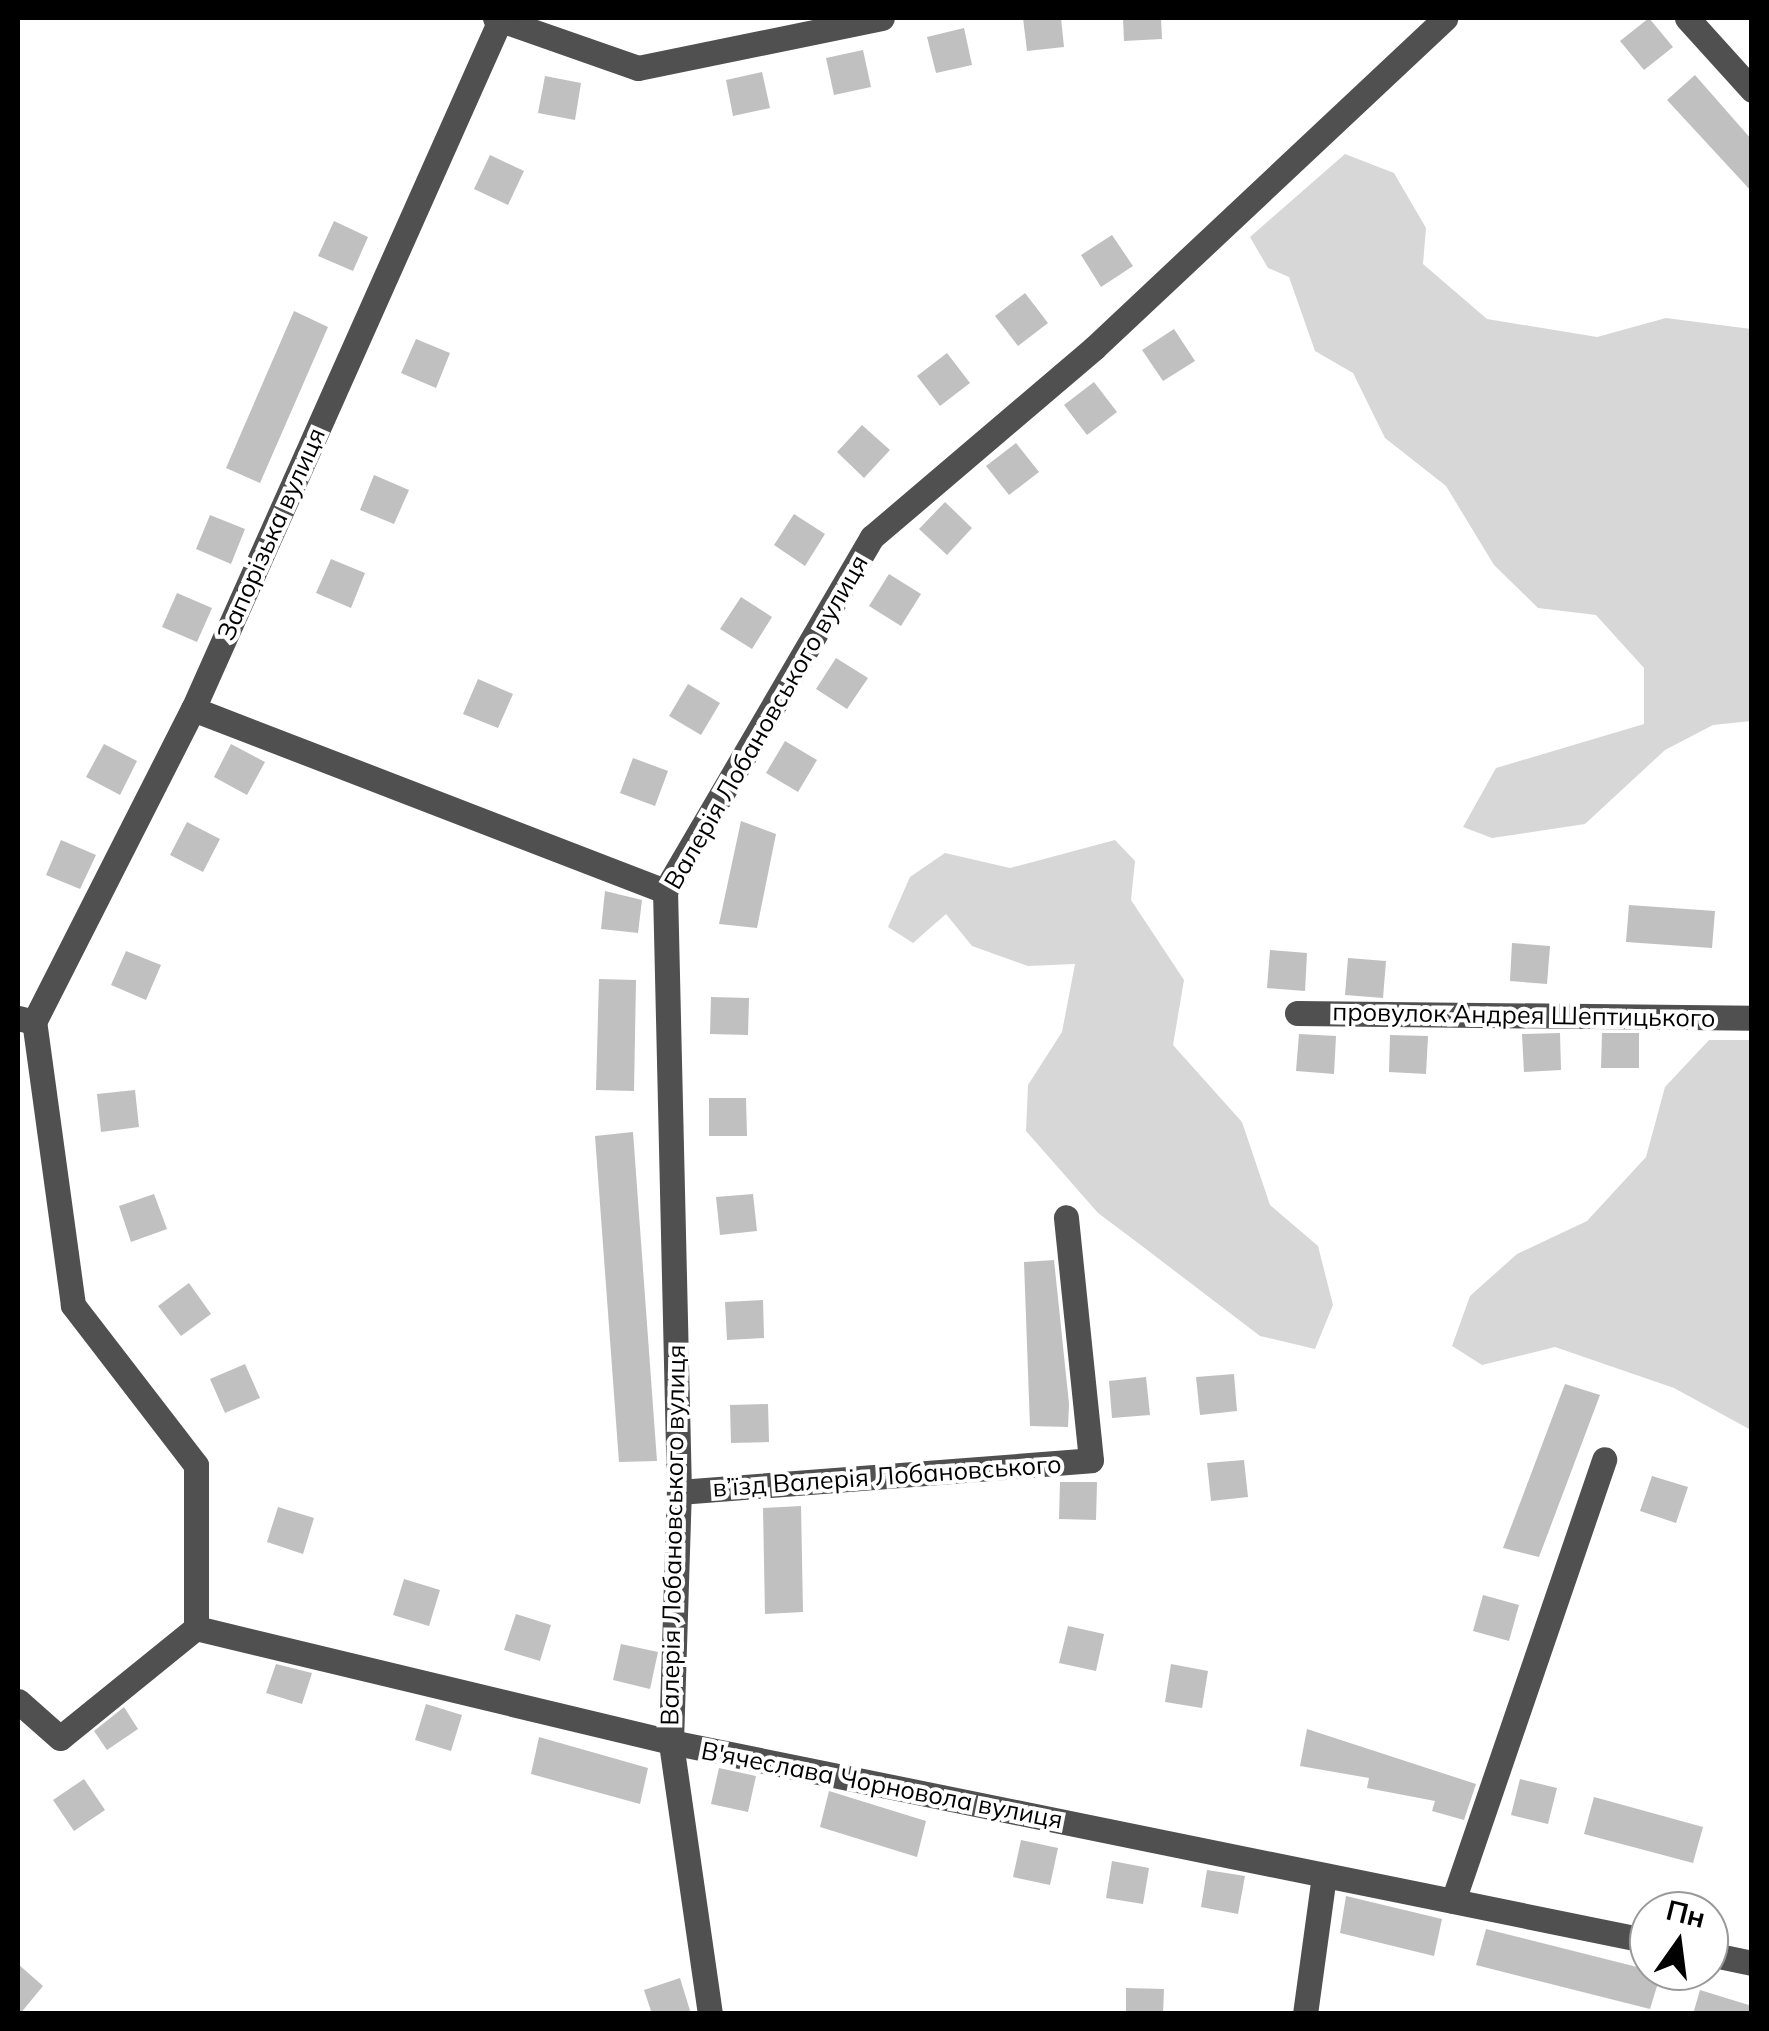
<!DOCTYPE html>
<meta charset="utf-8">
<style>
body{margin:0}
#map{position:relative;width:1769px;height:2031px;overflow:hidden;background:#fff;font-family:Mulish,sans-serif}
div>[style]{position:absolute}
.green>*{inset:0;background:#d7d7d7}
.building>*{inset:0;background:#c0c0c0}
.minor>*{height:25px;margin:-12.5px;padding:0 12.5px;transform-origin:12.5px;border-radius:12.5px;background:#505050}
span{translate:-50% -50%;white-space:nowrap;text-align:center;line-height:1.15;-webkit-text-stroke:8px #fff;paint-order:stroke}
.street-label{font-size:25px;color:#000}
.frame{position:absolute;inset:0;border:20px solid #000;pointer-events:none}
.north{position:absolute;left:1629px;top:1891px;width:100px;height:100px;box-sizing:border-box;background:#fff;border:2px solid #999;border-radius:50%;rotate:14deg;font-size:28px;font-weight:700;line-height:40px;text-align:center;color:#000}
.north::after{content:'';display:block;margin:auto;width:35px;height:45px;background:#000;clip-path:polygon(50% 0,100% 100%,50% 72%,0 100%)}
</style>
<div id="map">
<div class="green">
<i style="clip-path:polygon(1345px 154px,1394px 173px,1426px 228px,1423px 264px,1487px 319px,1597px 337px,1666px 318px,1751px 329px,1751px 721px,1713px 725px,1665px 750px,1585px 824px,1492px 838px,1463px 827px,1496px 768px,1644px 724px,1644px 668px,1596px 615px,1538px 608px,1494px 565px,1446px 486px,1385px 438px,1353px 373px,1315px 351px,1289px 277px,1268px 268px,1250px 237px)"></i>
<i style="clip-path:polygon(1115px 840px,1135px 861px,1131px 900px,1184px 980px,1173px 1045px,1242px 1122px,1270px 1205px,1318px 1246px,1333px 1305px,1315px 1349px,1260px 1336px,1142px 1246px,1098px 1213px,1026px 1131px,1028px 1085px,1062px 1032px,1075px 964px,1028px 966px,972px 946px,946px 914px,913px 943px,888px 927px,910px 877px,945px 853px,1010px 868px)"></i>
<i style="clip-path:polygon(1709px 1040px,1751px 1040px,1751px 1430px,1674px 1388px,1555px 1347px,1482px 1365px,1452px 1346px,1470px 1296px,1517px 1254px,1587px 1221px,1646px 1157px,1665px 1087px)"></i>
</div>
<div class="building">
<i style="clip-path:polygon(1023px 18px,1061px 18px,1064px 47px,1027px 51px)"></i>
<i style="clip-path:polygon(1123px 18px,1161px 18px,1162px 39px,1124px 41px)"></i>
<i style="clip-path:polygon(1649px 18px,1673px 47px,1644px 70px,1620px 41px)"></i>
<i style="clip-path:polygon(964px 28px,972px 65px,936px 73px,927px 37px)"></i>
<i style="clip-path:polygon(863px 50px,871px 87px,834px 95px,826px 58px)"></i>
<i style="clip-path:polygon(762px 72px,770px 108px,733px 116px,726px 80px)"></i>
<i style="clip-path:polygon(1695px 75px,1752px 140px,1752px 192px,1667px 100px)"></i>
<i style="clip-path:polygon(545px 76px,581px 83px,575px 120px,538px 113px)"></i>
<i style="clip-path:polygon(490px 155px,524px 171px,508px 205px,474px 189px)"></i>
<i style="clip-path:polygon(334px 221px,368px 237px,353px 271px,318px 256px)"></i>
<i style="clip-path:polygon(1112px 235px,1133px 266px,1101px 287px,1081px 255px)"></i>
<i style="clip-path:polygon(1025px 293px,1048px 323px,1018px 346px,995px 316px)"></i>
<i style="clip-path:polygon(294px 311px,328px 327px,260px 483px,226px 468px)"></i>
<i style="clip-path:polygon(1174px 329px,1195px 361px,1163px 381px,1142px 350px)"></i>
<i style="clip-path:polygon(416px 339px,450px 353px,436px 388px,401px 373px)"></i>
<i style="clip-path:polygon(947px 353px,970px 383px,940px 406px,917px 376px)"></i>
<i style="clip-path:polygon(1094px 382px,1117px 412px,1087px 435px,1064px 405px)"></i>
<i style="clip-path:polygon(862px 425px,890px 450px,864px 478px,837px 452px)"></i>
<i style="clip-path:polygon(1016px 443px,1039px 472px,1009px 495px,986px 466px)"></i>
<i style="clip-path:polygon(374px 475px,409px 490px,394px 524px,360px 510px)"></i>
<i style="clip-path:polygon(945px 502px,972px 528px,947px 555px,919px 529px)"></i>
<i style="clip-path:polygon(794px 514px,825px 534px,805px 566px,774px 545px)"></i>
<i style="clip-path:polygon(210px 515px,245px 529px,231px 564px,196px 549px)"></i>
<i style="clip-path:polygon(331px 559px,365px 573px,351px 608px,316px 593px)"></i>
<i style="clip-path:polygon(889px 574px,921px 594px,901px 626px,869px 606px)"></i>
<i style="clip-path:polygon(177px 593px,212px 608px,197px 642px,162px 627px)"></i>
<i style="clip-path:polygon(741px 597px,772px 617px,752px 649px,720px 629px)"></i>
<i style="clip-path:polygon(836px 658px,868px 678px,847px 709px,816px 689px)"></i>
<i style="clip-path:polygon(478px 679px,513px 694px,498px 728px,463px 714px)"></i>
<i style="clip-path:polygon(688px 684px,720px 703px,701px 735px,669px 716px)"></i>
<i style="clip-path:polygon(785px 741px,817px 760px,798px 792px,766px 773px)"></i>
<i style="clip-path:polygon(104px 744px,137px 761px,120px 795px,86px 777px)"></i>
<i style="clip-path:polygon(231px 744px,265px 762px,247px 795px,214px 777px)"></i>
<i style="clip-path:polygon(633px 758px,668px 771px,655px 806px,620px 793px)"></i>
<i style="clip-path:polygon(741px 821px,776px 834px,757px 928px,719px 924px)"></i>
<i style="clip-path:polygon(187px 822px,220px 839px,203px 872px,170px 855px)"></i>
<i style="clip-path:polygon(61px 840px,96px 855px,80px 889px,46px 875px)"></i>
<i style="clip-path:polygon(605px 891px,642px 900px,638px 933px,601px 929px)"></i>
<i style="clip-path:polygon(1629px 905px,1715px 911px,1712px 948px,1626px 942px)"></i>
<i style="clip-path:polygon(1512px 943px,1550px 946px,1547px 984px,1510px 981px)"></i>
<i style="clip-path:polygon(1270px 950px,1307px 953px,1305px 991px,1267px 988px)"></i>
<i style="clip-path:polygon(126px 951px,161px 965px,146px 1000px,111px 985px)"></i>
<i style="clip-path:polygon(1348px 958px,1386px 961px,1383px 998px,1345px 995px)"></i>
<i style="clip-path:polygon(599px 979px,636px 980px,634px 1091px,596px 1090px)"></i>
<i style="clip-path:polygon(711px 997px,749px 998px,748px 1035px,710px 1034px)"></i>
<i style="clip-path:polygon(1560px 1033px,1561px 1070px,1524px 1072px,1522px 1034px)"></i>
<i style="clip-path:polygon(1602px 1033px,1639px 1033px,1639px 1068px,1601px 1068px)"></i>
<i style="clip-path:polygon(1299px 1034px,1336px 1036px,1334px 1074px,1296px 1071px)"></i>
<i style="clip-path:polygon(1390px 1035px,1428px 1036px,1426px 1074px,1389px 1072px)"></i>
<i style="clip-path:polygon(135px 1090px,139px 1127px,101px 1132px,97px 1094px)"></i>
<i style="clip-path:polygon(709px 1098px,746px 1098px,747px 1136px,709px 1136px)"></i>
<i style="clip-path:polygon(633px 1132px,657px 1461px,619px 1462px,595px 1136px)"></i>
<i style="clip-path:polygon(154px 1194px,167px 1229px,131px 1242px,119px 1206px)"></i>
<i style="clip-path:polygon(753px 1194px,757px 1231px,720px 1235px,716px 1197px)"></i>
<i style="clip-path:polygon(1054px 1260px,1069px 1404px,1068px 1427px,1030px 1426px,1024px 1262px)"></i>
<i style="clip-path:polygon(189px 1283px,211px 1314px,181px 1336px,158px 1306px)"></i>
<i style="clip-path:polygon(763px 1300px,764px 1338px,727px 1340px,725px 1302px)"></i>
<i style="clip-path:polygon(245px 1364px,260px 1398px,225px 1413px,210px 1379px)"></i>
<i style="clip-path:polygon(1234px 1374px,1237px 1411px,1200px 1415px,1196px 1377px)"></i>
<i style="clip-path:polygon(1146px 1377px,1150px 1415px,1112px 1418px,1109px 1381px)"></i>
<i style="clip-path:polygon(1565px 1384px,1600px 1395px,1539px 1557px,1503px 1548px)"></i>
<i style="clip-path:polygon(768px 1404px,769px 1442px,731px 1443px,730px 1405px)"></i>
<i style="clip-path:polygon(1244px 1460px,1248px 1497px,1211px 1501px,1207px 1463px)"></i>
<i style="clip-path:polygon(1652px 1476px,1688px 1487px,1676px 1523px,1640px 1511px)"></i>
<i style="clip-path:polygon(1060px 1482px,1097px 1482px,1096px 1520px,1059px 1519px)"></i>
<i style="clip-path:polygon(801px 1506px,803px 1612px,765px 1614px,763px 1508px)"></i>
<i style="clip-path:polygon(278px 1507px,314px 1518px,303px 1554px,267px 1542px)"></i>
<i style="clip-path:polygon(404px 1579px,440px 1590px,429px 1626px,393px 1615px)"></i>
<i style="clip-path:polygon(1483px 1595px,1519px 1605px,1509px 1641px,1473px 1631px)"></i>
<i style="clip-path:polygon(516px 1614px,551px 1625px,540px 1661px,504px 1650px)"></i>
<i style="clip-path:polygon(1068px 1626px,1104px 1634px,1096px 1671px,1059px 1663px)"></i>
<i style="clip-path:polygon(621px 1644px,658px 1652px,650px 1689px,613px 1680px)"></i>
<i style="clip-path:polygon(276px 1664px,312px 1673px,302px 1704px,266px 1693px)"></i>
<i style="clip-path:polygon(1171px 1664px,1208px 1671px,1202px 1708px,1165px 1702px)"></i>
<i style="clip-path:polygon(426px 1704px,462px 1715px,451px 1751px,415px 1740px)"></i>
<i style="clip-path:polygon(124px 1707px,138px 1729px,107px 1750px,94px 1731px)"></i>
<i style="clip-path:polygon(1307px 1729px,1476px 1784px,1464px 1820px,1432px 1811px,1435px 1801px,1367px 1788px,1369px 1778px,1300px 1766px)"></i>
<i style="clip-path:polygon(539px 1737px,648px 1768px,640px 1804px,531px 1774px)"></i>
<i style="clip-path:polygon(719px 1768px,756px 1776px,748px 1812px,711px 1804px)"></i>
<i style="clip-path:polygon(84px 1779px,105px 1810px,74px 1831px,53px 1800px)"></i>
<i style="clip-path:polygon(1520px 1779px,1557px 1788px,1548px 1824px,1511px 1815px)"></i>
<i style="clip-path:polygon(829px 1791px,926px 1821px,917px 1857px,820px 1827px)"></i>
<i style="clip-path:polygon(1594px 1797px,1703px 1827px,1693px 1863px,1584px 1834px)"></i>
<i style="clip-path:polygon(1021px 1840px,1058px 1848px,1050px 1885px,1013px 1877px)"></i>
<i style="clip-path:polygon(1112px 1861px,1149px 1868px,1143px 1904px,1106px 1898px)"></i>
<i style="clip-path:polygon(1207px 1870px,1245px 1876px,1238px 1914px,1201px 1907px)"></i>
<i style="clip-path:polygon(1346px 1896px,1442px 1919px,1434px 1956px,1340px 1933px)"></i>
<i style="clip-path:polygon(1486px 1929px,1661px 1973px,1650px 2009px,1476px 1965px)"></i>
<i style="clip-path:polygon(18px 1964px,43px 1986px,20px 2014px,18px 2014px)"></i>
<i style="clip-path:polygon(680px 1978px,691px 2014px,652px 2014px,644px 1990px)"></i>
<i style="clip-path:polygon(1126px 1988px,1164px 1989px,1163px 2014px,1126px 2014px)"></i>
<i style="clip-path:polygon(1700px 1990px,1752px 2006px,1752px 2014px,1693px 2014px)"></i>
</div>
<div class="minor">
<i style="left:495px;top:18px;width:151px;rotate:19.3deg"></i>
<i style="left:638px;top:68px;width:249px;rotate:-11.6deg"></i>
<i style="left:1687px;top:18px;width:97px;rotate:47.9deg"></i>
<i style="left:193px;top:709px;width:506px;rotate:21.09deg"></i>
<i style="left:1297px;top:1013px;width:455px;rotate:0.6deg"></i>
<i style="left:18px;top:1018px;width:16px;rotate:14deg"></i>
<i style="left:34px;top:1022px;width:351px;rotate:-63.1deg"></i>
<i style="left:193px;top:709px;width:757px;rotate:-65.98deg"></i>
<i style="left:679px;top:1492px;width:413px;rotate:-4.4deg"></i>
<i style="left:1091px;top:1460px;width:244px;rotate:-95.9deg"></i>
<i style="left:196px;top:1628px;width:488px;rotate:13.5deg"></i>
<i style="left:671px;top:1742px;width:998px;rotate:11.5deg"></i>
<i style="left:18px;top:1701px;width:56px;rotate:41.4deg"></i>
<i style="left:60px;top:1738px;width:175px;rotate:-39deg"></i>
<i style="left:196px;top:1628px;width:163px;rotate:-90deg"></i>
<i style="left:196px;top:1465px;width:202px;rotate:-127.6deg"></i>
<i style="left:73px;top:1305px;width:286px;rotate:-97.8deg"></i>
<i style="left:1453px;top:1901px;width:467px;rotate:-71.1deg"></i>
<i style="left:1709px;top:1954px;width:44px;rotate:11.8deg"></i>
<i style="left:710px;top:2014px;width:275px;rotate:-98.2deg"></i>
<i style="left:671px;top:1742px;width:250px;rotate:-88.2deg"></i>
<i style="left:679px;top:1492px;width:601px;rotate:-91.33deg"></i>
<i style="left:665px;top:891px;width:410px;rotate:-59.7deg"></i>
<i style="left:872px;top:537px;width:292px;rotate:-40.4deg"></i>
<i style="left:1094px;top:348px;width:482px;rotate:-43.2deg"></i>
<i style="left:1305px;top:2014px;width:140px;rotate:-82.2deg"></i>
</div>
<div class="street-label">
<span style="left:271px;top:534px;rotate:-66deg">Запорізька вулиця</span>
<span style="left:766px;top:722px;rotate:-60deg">Валерія Лобановського вулиця</span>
<span style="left:1524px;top:1015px;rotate:1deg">провулок Андрея Шептицького</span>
<span style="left:887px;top:1476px;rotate:-4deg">в’їзд Валерія Лобановського</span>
<span style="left:673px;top:1535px;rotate:-89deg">Валерія Лобановського вулиця</span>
<span style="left:882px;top:1785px;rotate:11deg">В'ячеслава Чорновола вулиця</span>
</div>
<div class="frame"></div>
<div class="north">Пн</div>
</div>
